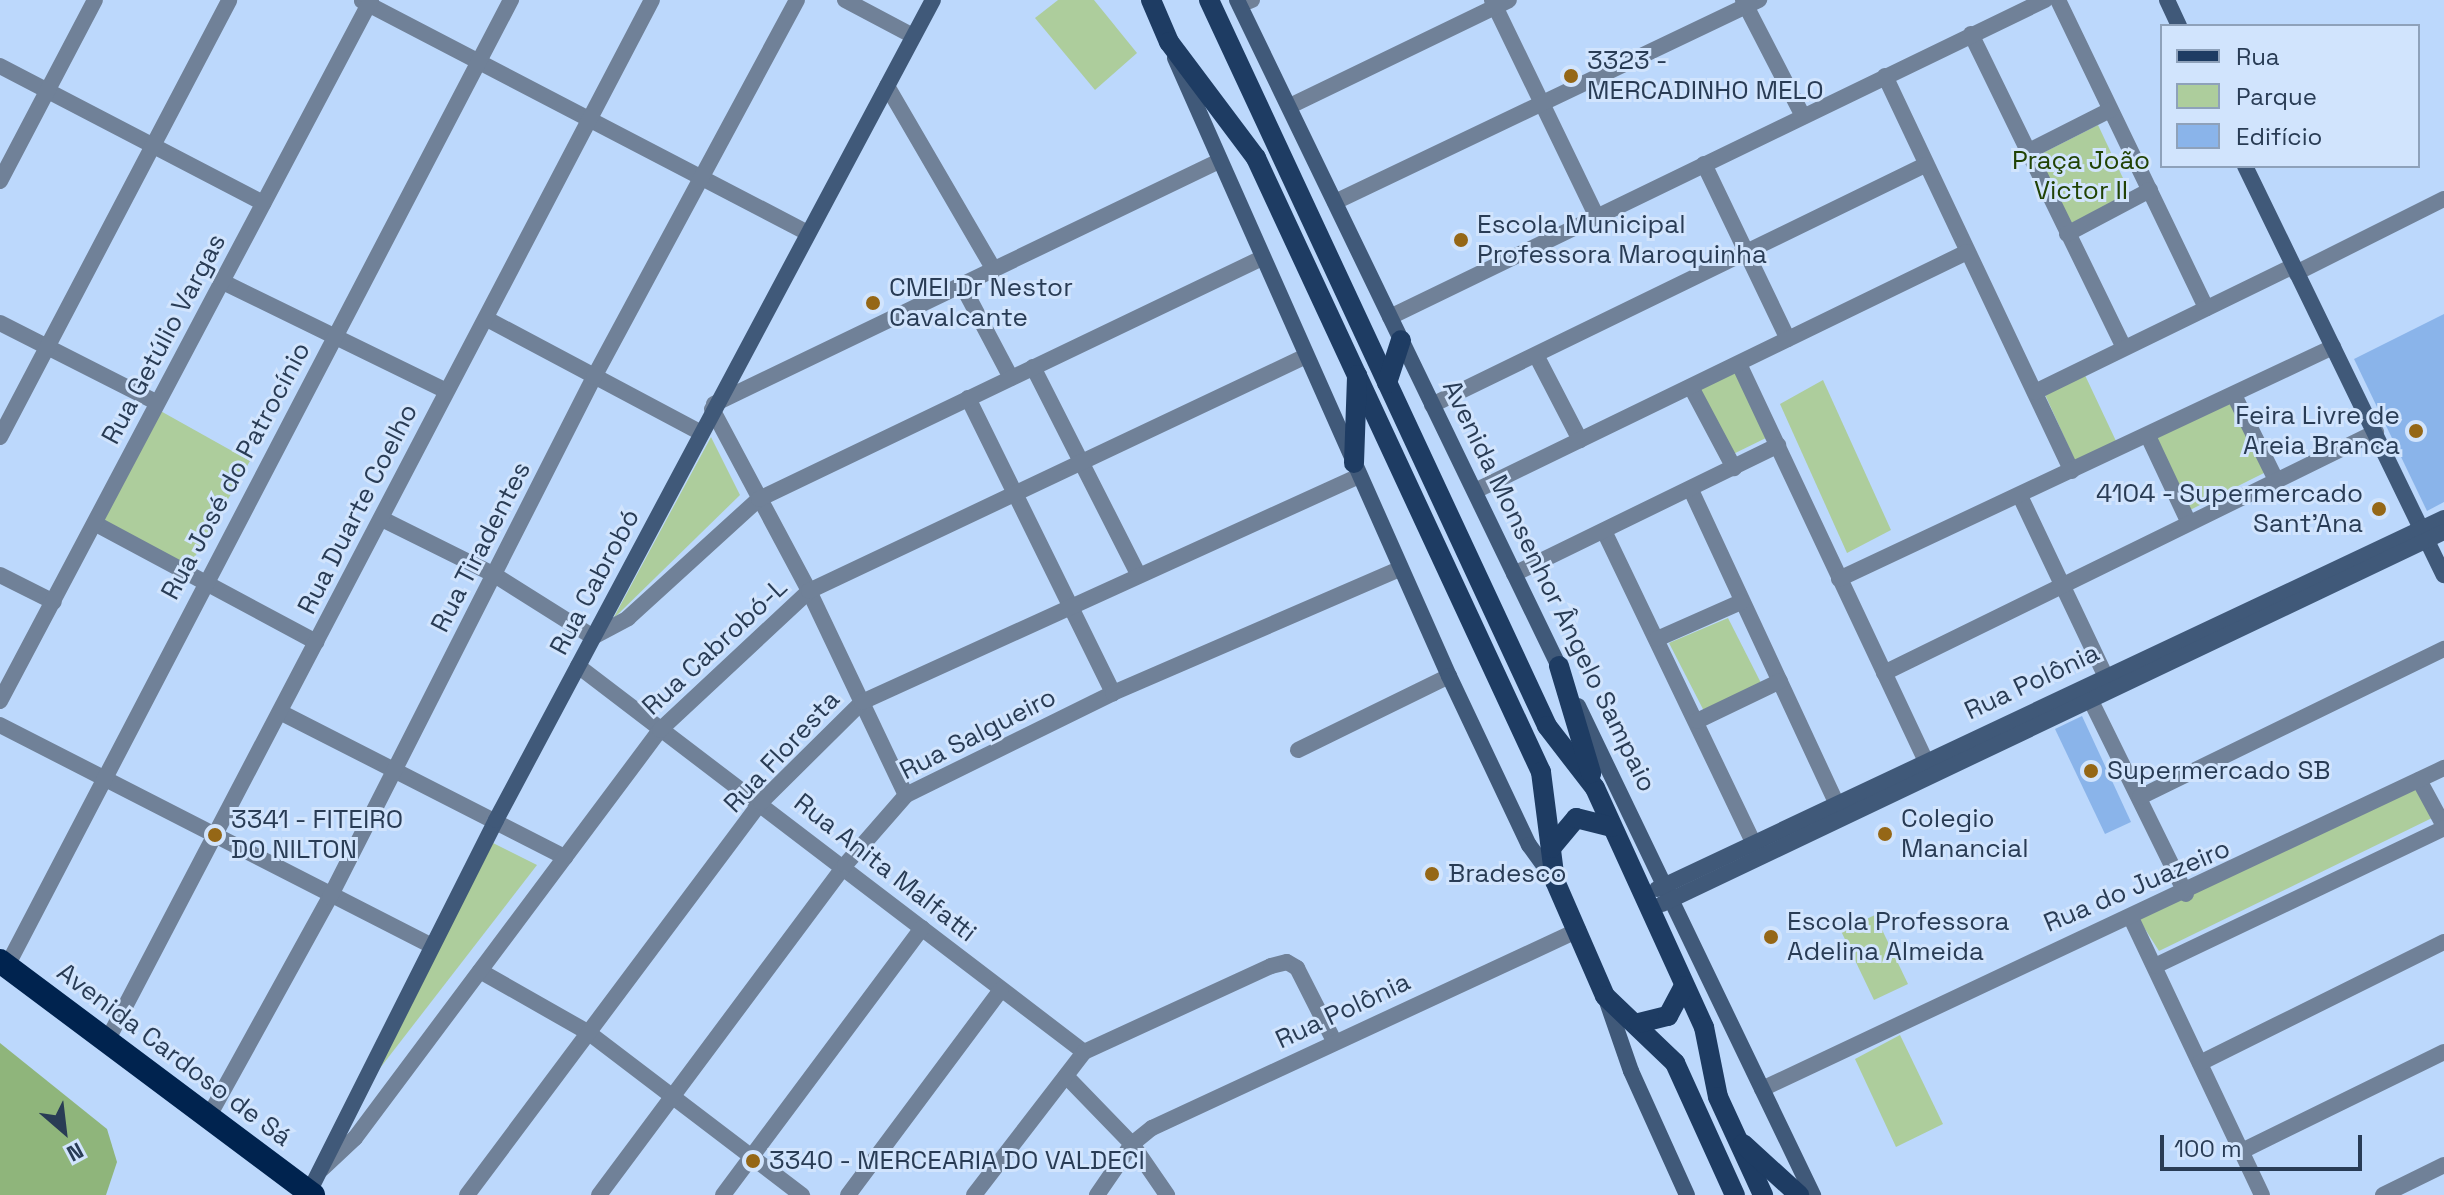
<!DOCTYPE html>
<meta charset="utf-8">
<style>
body{margin:0}
#map{position:relative;width:2444px;height:1195px;overflow:hidden;background:#bcd8fc;font-family:"Space Grotesk",sans-serif}
div>[style]{position:absolute}
.green>*{inset:0;background:#adcd9c}
.forest>*{inset:0;background:#8fb57b}
.building>*{inset:0;background:#8ab4ea}
.street>*{height:16px;margin:-8px;padding:0 8px;transform-origin:8px;border-radius:8px;background:#708198}
.secondary>*{height:16px;margin:-8px;padding:0 8px;transform-origin:8px;border-radius:8px;background:#405979}
.primary>*{height:20px;margin:-10px;padding:0 10px;transform-origin:10px;border-radius:10px;background:#1e3c63}
.highway>*{height:24px;margin:-12px;padding:0 12px;transform-origin:12px;border-radius:12px;background:#00234f}
.dots>*{width:22px;height:22px;translate:-50% -50%;box-sizing:border-box;border:4px solid #d1e4fd;border-radius:50%}
span{translate:-50% -50%;white-space:nowrap;text-align:center;line-height:1.15;-webkit-text-stroke:6px #d1e4fd;paint-order:stroke}
.poi-label{font-size:26px;color:#293c55}
.left{translate:0 -50%;text-align:left}
.right{translate:-100% -50%;text-align:right}
.park-label{font-size:26px;color:#214305}
.street-label{font-size:26px;color:#293c55}
.legend{position:absolute;left:2160px;top:24px;width:260px;height:144px;box-sizing:border-box;background:#d1e4fd;border:2px solid #8ea1ba;margin:0;padding:10px 14px;list-style:none;font-size:24px;color:#293c55}
.legend li{display:flex;align-items:center;gap:16px;height:40px}
.legend b{width:40px;border:2px solid #8ea1ba}
.north{position:absolute;left:24px;top:1091px;width:80px;height:80px;-webkit-text-stroke:6px #d1e4fd;paint-order:stroke;rotate:152deg;font-size:22px;font-weight:700;line-height:32px;text-align:center;color:#293c55}
.north::after{content:'';display:block;margin:auto;width:28px;height:36px;background:#293c55;clip-path:polygon(50% 0,100% 100%,50% 72%,0 100%)}
.scale{position:absolute;left:2160px;top:1135px;width:202px;height:36px;box-sizing:border-box;border:4px solid #293c55;border-top:0;padding-left:10px;font-size:24px;line-height:28px;white-space:nowrap;color:#293c55;-webkit-text-stroke:6px #d1e4fd;paint-order:stroke}
</style>
<div id="map">
<div class="green">
<i style="clip-path:polygon(1058px 0,1094px 0,1137px 53px,1095px 90px,1035px 18px)"></i>
<i style="clip-path:polygon(2098px 125px,2130px 193px,2066px 226px,2031px 159px)"></i>
<i style="clip-path:polygon(1737px 368px,1768px 437px,1721px 460px,1687px 390px)"></i>
<i style="clip-path:polygon(2083px 371px,2116px 441px,2075px 461px,2043px 390px)"></i>
<i style="clip-path:polygon(1823px 380px,1891px 530px,1847px 553px,1780px 404px)"></i>
<i style="clip-path:polygon(2233px 399px,2268px 471px,2188px 511px,2151px 437px)"></i>
<i style="clip-path:polygon(157px 409px,250px 461px,185px 574px,93px 522px)"></i>
<i style="clip-path:polygon(711px 437px,740px 495px,613px 619px)"></i>
<i style="clip-path:polygon(1728px 618px,1761px 683px,1705px 713px,1669px 643px)"></i>
<i style="clip-path:polygon(2416px 785px,2432px 818px,2159px 951px,2138px 918px)"></i>
<i style="clip-path:polygon(493px 843px,537px 865px,360px 1094px)"></i>
<i style="clip-path:polygon(1875px 915px,1908px 984px,1874px 1000px,1841px 931px)"></i>
<i style="clip-path:polygon(1900px 1035px,1943px 1124px,1896px 1147px,1855px 1059px)"></i>
</div>
<div class="forest">
<i style="clip-path:polygon(0 1043px,107px 1129px,117px 1162px,106px 1195px,0 1195px)"></i>
</div>
<div class="building">
<i style="clip-path:polygon(2444px 314px,2444px 502px,2427px 511px,2354px 359px)"></i>
<i style="clip-path:polygon(2082px 716px,2131px 822px,2105px 834px,2055px 729px)"></i>
</div>
<div class="street">
<i style="left:845px;top:0;width:77px;rotate:27.9deg"></i>
<i style="left:1492px;top:0;width:239px;rotate:64.2deg"></i>
<i style="left:1743px;top:0;width:131px;rotate:62.7deg"></i>
<i style="left:2058px;top:0;width:342px;rotate:64.3deg"></i>
<i style="left:362px;top:1px;width:500px;rotate:27.49deg"></i>
<i style="left:1240px;top:5px;width:13px;rotate:-23deg"></i>
<i style="left:1971px;top:34px;width:349px;rotate:64deg"></i>
<i style="left:0;top:66px;width:297px;rotate:27.5deg"></i>
<i style="left:1885px;top:76px;width:437px;rotate:64.7deg"></i>
<i style="left:887px;top:86px;width:213px;rotate:59.8deg"></i>
<i style="left:1290px;top:106px;width:243px;rotate:-25.8deg"></i>
<i style="left:2029px;top:151px;width:91px;rotate:-26.8deg"></i>
<i style="left:1704px;top:164px;width:194px;rotate:64.4deg"></i>
<i style="left:0;top:181px;width:204px;rotate:-62.3deg"></i>
<i style="left:1335px;top:202px;width:470px;rotate:-25.5deg"></i>
<i style="left:2067px;top:234px;width:94px;rotate:-27.9deg"></i>
<i style="left:2296px;top:273px;width:165px;rotate:-26.6deg"></i>
<i style="left:223px;top:282px;width:248px;rotate:26deg"></i>
<i style="left:962px;top:285px;width:105px;rotate:62.2deg"></i>
<i style="left:1390px;top:317px;width:728px;rotate:-25.83deg"></i>
<i style="left:487px;top:319px;width:242px;rotate:28deg"></i>
<i style="left:0;top:323px;width:175px;rotate:26.9deg"></i>
<i style="left:1536px;top:355px;width:96px;rotate:62.6deg"></i>
<i style="left:1739px;top:364px;width:451px;rotate:64.8deg"></i>
<i style="left:1033px;top:367px;width:232px;rotate:63.1deg"></i>
<i style="left:1691px;top:387px;width:92px;rotate:62deg"></i>
<i style="left:2035px;top:392px;width:287px;rotate:-26deg"></i>
<i style="left:2234px;top:395px;width:95px;rotate:63.7deg"></i>
<i style="left:968px;top:398px;width:329px;rotate:63.8deg"></i>
<i style="left:714px;top:404px;width:558px;rotate:-25.69deg"></i>
<i style="left:1432px;top:405px;width:548px;rotate:-25.96deg"></i>
<i style="left:712px;top:409px;width:206px;rotate:61.9deg"></i>
<i style="left:809px;top:591px;width:226px;rotate:64.6deg"></i>
<i style="left:2148px;top:436px;width:96px;rotate:64.8deg"></i>
<i style="left:0;top:437px;width:493px;rotate:-62.3deg"></i>
<i style="left:1691px;top:490px;width:358px;rotate:65.1deg"></i>
<i style="left:1475px;top:491px;width:547px;rotate:-25.91deg"></i>
<i style="left:2020px;top:496px;width:198px;rotate:64.6deg"></i>
<i style="left:382px;top:519px;width:124px;rotate:26.4deg"></i>
<i style="left:493px;top:574px;width:118px;rotate:32.2deg"></i>
<i style="left:593px;top:637px;width:40px;rotate:-28deg"></i>
<i style="left:628px;top:618px;width:177px;rotate:-42.3deg"></i>
<i style="left:759px;top:499px;width:556px;rotate:-25.6deg"></i>
<i style="left:96px;top:524px;width:250px;rotate:28.2deg"></i>
<i style="left:1604px;top:531px;width:359px;rotate:64.4deg"></i>
<i style="left:1514px;top:574px;width:294px;rotate:-26deg"></i>
<i style="left:0;top:575px;width:60px;rotate:26.6deg"></i>
<i style="left:1839px;top:579px;width:546px;rotate:-25.16deg"></i>
<i style="left:1657px;top:639px;width:92px;rotate:-23.8deg"></i>
<i style="left:578px;top:666px;width:636px;rotate:37.34deg"></i>
<i style="left:1884px;top:673px;width:548px;rotate:-26.1deg"></i>
<i style="left:0;top:701px;width:793px;rotate:-62.11deg"></i>
<i style="left:2091px;top:701px;width:215px;rotate:63.8deg"></i>
<i style="left:280px;top:712px;width:320px;rotate:27deg"></i>
<i style="left:1697px;top:721px;width:92px;rotate:-25.7deg"></i>
<i style="left:0;top:725px;width:484px;rotate:27.1deg"></i>
<i style="left:1298px;top:750px;width:168px;rotate:-26.1deg"></i>
<i style="left:2419px;top:780px;width:52px;rotate:61.5deg"></i>
<i style="left:2140px;top:797px;width:338px;rotate:-26deg"></i>
<i style="left:2132px;top:920px;width:304px;rotate:64.7deg"></i>
<i style="left:7px;top:966px;width:1090px;rotate:-62.45deg"></i>
<i style="left:2155px;top:966px;width:320px;rotate:-25.5deg"></i>
<i style="left:480px;top:971px;width:125px;rotate:29.6deg"></i>
<i style="left:589px;top:1033px;width:268px;rotate:37.3deg"></i>
<i style="left:107px;top:1041px;width:1175px;rotate:-62.37deg"></i>
<i style="left:2200px;top:1063px;width:272px;rotate:-26.4deg"></i>
<i style="left:1066px;top:1076px;width:95px;rotate:45.9deg"></i>
<i style="left:1132px;top:1144px;width:62px;rotate:55.5deg"></i>
<i style="left:1762px;top:1089px;width:754px;rotate:-25.21deg"></i>
<i style="left:209px;top:1116px;width:250px;rotate:-61.1deg"></i>
<i style="left:330px;top:897px;width:583px;rotate:-63.08deg"></i>
<i style="left:594px;top:377px;width:428px;rotate:-61.7deg"></i>
<i style="left:2242px;top:1151px;width:225px;rotate:-26.1deg"></i>
<i style="left:322px;top:1169px;width:45px;rotate:-43.2deg"></i>
<i style="left:355px;top:1138px;width:509px;rotate:-53.22deg"></i>
<i style="left:660px;top:730px;width:204px;rotate:-43deg"></i>
<i style="left:809px;top:591px;width:548px;rotate:-25.3deg"></i>
<i style="left:467px;top:1195px;width:491px;rotate:-53.2deg"></i>
<i style="left:761px;top:802px;width:142px;rotate:-44.7deg"></i>
<i style="left:862px;top:702px;width:546px;rotate:-24.45deg"></i>
<i style="left:599px;top:1195px;width:412px;rotate:-53.3deg"></i>
<i style="left:845px;top:865px;width:93px;rotate:-48.9deg"></i>
<i style="left:906px;top:795px;width:231px;rotate:-26.2deg"></i>
<i style="left:1113px;top:693px;width:313px;rotate:-23.4deg"></i>
<i style="left:723px;top:1195px;width:333px;rotate:-53.3deg"></i>
<i style="left:848px;top:1195px;width:256px;rotate:-53.3deg"></i>
<i style="left:974px;top:1195px;width:180px;rotate:-52.4deg"></i>
<i style="left:1084px;top:1052px;width:206px;rotate:-24.7deg"></i>
<i style="left:1271px;top:966px;width:16px;rotate:-14deg"></i>
<i style="left:1287px;top:962px;width:12px;rotate:31deg"></i>
<i style="left:1297px;top:968px;width:82px;rotate:63.1deg"></i>
<i style="left:1097px;top:1195px;width:62px;rotate:-55.5deg"></i>
<i style="left:1132px;top:1144px;width:26px;rotate:-39deg"></i>
<i style="left:1152px;top:1128px;width:470px;rotate:-24.9deg"></i>
<i style="left:2383px;top:1195px;width:68px;rotate:-26.2deg"></i>
</div>
<div class="secondary">
<i style="left:1237px;top:0;width:750px;rotate:64.22deg"></i>
<i style="left:2167px;top:0;width:29px;rotate:65deg"></i>
<i style="left:1175px;top:58px;width:676px;rotate:66.09deg"></i>
<i style="left:1449px;top:676px;width:187px;rotate:64.7deg"></i>
<i style="left:1529px;top:845px;width:44px;rotate:54.2deg"></i>
<i style="left:2245px;top:166px;width:455px;rotate:64.1deg"></i>
<i style="left:1578px;top:706px;width:543px;rotate:64.33deg"></i>
<i style="left:1657px;top:889px;width:870px;rotate:-25.24deg"></i>
<i style="left:1662px;top:904px;width:866px;rotate:-25.44deg"></i>
<i style="left:1605px;top:996px;width:79px;rotate:70.9deg"></i>
<i style="left:1631px;top:1071px;width:136px;rotate:65.7deg"></i>
<i style="left:309px;top:1192px;width:416px;rotate:-63.3deg"></i>
<i style="left:496px;top:820px;width:929px;rotate:-61.95deg"></i>
</div>
<div class="primary">
<i style="left:1151px;top:0;width:46px;rotate:66.8deg"></i>
<i style="left:1169px;top:42px;width:145px;rotate:53.1deg"></i>
<i style="left:1256px;top:158px;width:677px;rotate:65.1deg"></i>
<i style="left:1541px;top:772px;width:110px;rotate:82.7deg"></i>
<i style="left:1555px;top:881px;width:125px;rotate:66.5deg"></i>
<i style="left:1605px;top:996px;width:97px;rotate:43.7deg"></i>
<i style="left:1675px;top:1063px;width:145px;rotate:65.6deg"></i>
<i style="left:1209px;top:0;width:801px;rotate:65.03deg"></i>
<i style="left:1547px;top:726px;width:78px;rotate:52.3deg"></i>
<i style="left:1595px;top:788px;width:263px;rotate:65.5deg"></i>
<i style="left:1704px;top:1027px;width:71px;rotate:78.7deg"></i>
<i style="left:1718px;top:1097px;width:108px;rotate:65.3deg"></i>
<i style="left:1387px;top:383px;width:45px;rotate:-72deg"></i>
<i style="left:1354px;top:463px;width:88px;rotate:-88deg"></i>
<i style="left:1559px;top:666px;width:112px;rotate:73.3deg"></i>
<i style="left:1551px;top:848px;width:39px;rotate:-50deg"></i>
<i style="left:1576px;top:818px;width:37px;rotate:14deg"></i>
<i style="left:1639px;top:1023px;width:30px;rotate:-14deg"></i>
<i style="left:1668px;top:1016px;width:34px;rotate:-62deg"></i>
<i style="left:1743px;top:1144px;width:76px;rotate:42.3deg"></i>
</div>
<div class="highway">
<i style="left:0;top:961px;width:391px;rotate:36.8deg"></i>
</div>
<div class="dots">
<i style="left:1571px;top:76px;background:#956716"></i>
<i style="left:1461px;top:240px;background:#956716"></i>
<i style="left:873px;top:303px;background:#956716"></i>
<i style="left:2416px;top:431px;background:#956716"></i>
<i style="left:2379px;top:509px;background:#956716"></i>
<i style="left:2091px;top:771px;background:#956716"></i>
<i style="left:1885px;top:834px;background:#956716"></i>
<i style="left:215px;top:835px;background:#956716"></i>
<i style="left:1432px;top:874px;background:#956716"></i>
<i style="left:1771px;top:937px;background:#956716"></i>
<i style="left:753px;top:1161px;background:#956716"></i>
</div>
<div class="poi-label">
<span class="left" style="left:1587px;top:76px">3323 -<br>MERCADINHO MELO</span>
<span class="left" style="left:1477px;top:240px">Escola Municipal<br>Professora Maroquinha</span>
<span class="left" style="left:889px;top:303px">CMEI Dr Nestor<br>Cavalcante</span>
<span class="right" style="left:2400px;top:431px">Feira Livre de<br>Areia Branca</span>
<span class="right" style="left:2363px;top:509px">4104 - Supermercado<br>Sant'Ana</span>
<span class="left" style="left:2107px;top:771px">Supermercado SB</span>
<span class="left" style="left:1901px;top:834px">Colegio<br>Manancial</span>
<span class="left" style="left:231px;top:835px">3341 - FITEIRO<br>DO NILTON</span>
<span class="left" style="left:1448px;top:874px">Bradesco</span>
<span class="left" style="left:1787px;top:937px">Escola Professora<br>Adelina Almeida</span>
<span class="left" style="left:769px;top:1161px">3340 - MERCEARIA DO VALDECI</span>
</div>
<div class="park-label">
<span style="left:2081px;top:176px">Praça João<br>Victor II</span>
</div>
<div class="street-label">
<span style="left:164px;top:339px;rotate:-62deg">Rua Getúlio Vargas</span>
<span style="left:236px;top:471px;rotate:-62deg">Rua José do Patrocínio</span>
<span style="left:358px;top:509px;rotate:-63deg">Rua Duarte Coelho</span>
<span style="left:481px;top:547px;rotate:-63deg">Rua Tiradentes</span>
<span style="left:595px;top:582px;rotate:-62deg">Rua Cabrobó</span>
<span style="left:1549px;top:586px;rotate:64deg">Avenida Monsenhor Ângelo Sampaio</span>
<span style="left:715px;top:647px;rotate:-43deg">Rua Cabrobó-L</span>
<span style="left:2032px;top:682px;rotate:-25deg">Rua Polônia</span>
<span style="left:978px;top:734px;rotate:-27deg">Rua Salgueiro</span>
<span style="left:782px;top:752px;rotate:-47deg">Rua Floresta</span>
<span style="left:885px;top:868px;rotate:38deg">Rua Anita Malfatti</span>
<span style="left:2137px;top:886px;rotate:-23deg">Rua do Juazeiro</span>
<span style="left:1343px;top:1011px;rotate:-25deg">Rua Polônia</span>
<span style="left:174px;top:1055px;rotate:37deg">Avenida Cardoso de Sá</span>
</div>
<ul class="legend">
<li><b style="height:10px;background:#1e3c63"></b>Rua</li>
<li><b style="height:22px;background:#adcd9c"></b>Parque</li>
<li><b style="height:22px;background:#8ab4ea"></b>Edifício</li>
</ul>
<div class="north">N</div>
<div class="scale">100 m</div>
</div>
